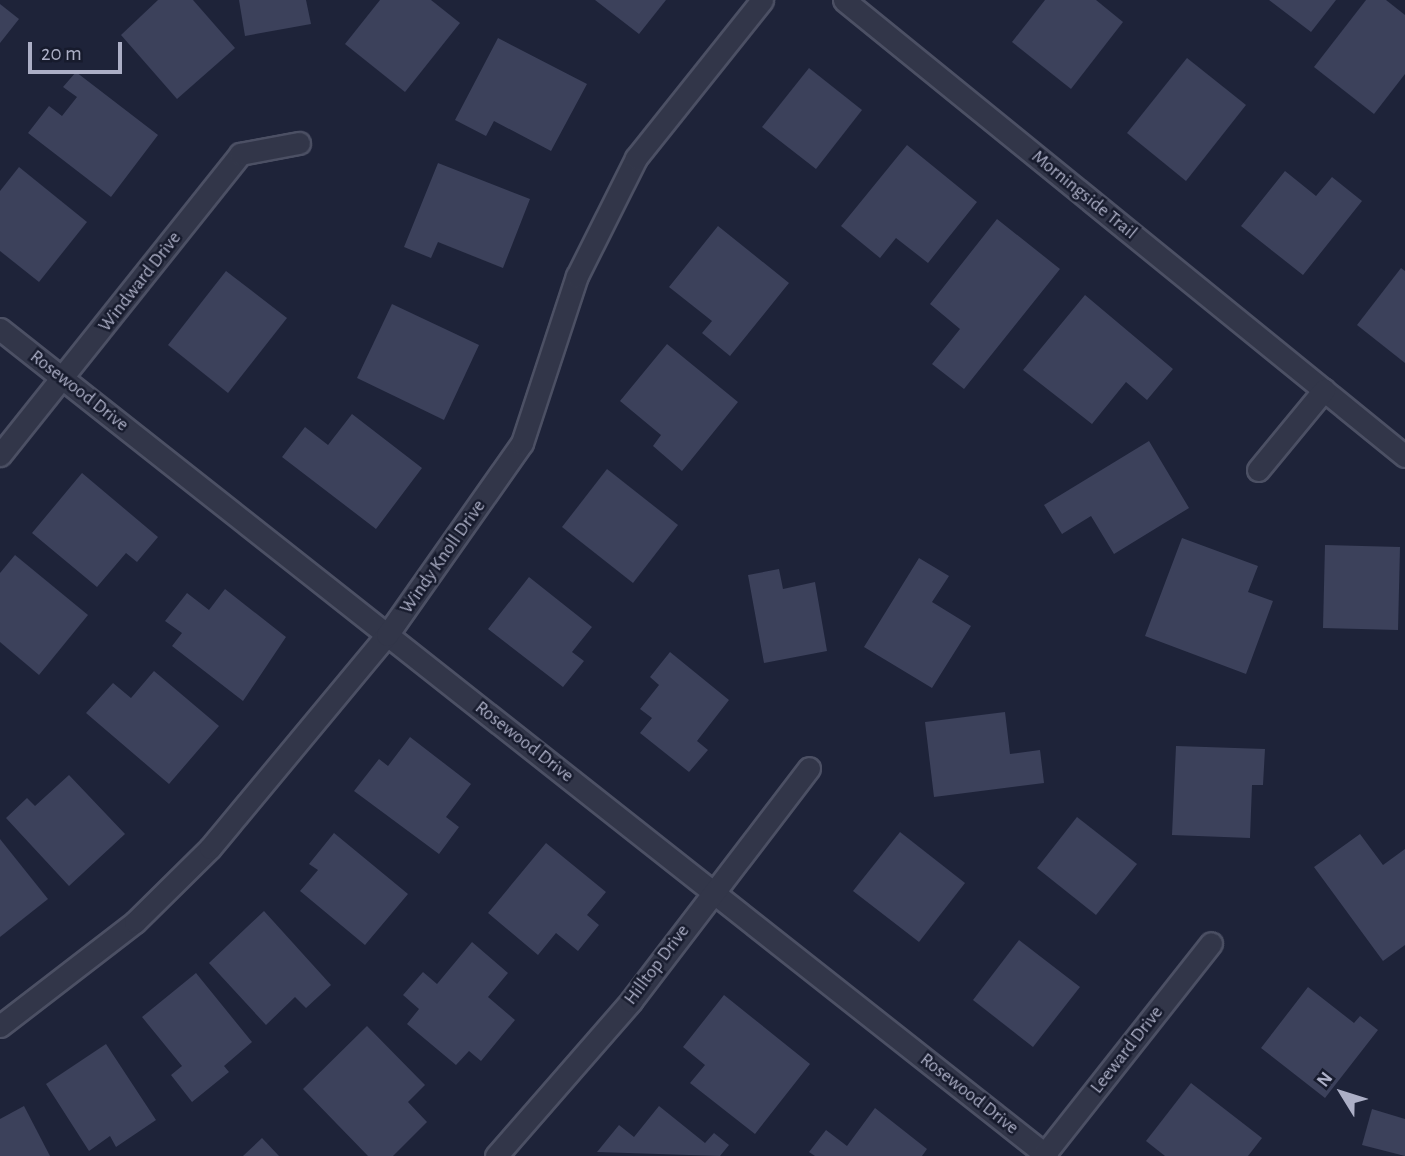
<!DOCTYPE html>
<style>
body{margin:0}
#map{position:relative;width:1405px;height:1156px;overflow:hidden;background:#1e2339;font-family:"Alegreya Sans",sans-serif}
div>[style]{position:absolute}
.building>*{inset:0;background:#3c415b}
.roads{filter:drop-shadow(2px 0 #4c5064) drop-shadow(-2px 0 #4c5064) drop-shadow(0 2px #4c5064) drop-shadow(0 -2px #4c5064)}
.street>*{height:21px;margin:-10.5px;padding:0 10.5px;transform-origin:10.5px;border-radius:10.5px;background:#323649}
span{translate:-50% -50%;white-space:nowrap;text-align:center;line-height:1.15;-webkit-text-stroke:5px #171b2d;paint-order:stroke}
.street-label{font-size:19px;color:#acafc6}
.north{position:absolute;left:1307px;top:1058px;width:70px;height:70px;-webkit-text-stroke:5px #171b2d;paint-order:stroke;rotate:308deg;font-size:19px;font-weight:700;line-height:28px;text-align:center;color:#acafc6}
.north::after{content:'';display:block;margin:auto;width:24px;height:32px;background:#acafc6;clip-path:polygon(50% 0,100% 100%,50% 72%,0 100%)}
.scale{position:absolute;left:28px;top:42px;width:94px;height:32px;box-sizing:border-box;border:4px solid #acafc6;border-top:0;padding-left:9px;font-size:21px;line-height:24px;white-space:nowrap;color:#acafc6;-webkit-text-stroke:5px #171b2d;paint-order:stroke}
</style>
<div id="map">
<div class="building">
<i style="clip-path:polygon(158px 0,193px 0,235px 48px,177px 99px,121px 35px)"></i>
<i style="clip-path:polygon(239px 0,306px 0,311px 24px,245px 36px)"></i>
<i style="clip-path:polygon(380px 0,431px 0,460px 23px,405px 92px,345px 44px)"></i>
<i style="clip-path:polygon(595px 0,666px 0,639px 34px)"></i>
<i style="clip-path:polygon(1045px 0,1096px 0,1123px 22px,1071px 89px,1012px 42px)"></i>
<i style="clip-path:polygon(1269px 0,1336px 0,1311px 32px)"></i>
<i style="clip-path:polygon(1366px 0,1386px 0,1405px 15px,1405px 74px,1374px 114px,1314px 67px)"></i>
<i style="clip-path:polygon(0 4px,19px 19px,0 43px)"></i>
<i style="clip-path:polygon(498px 38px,587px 84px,551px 151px,494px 121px,486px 136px,455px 120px)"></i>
<i style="clip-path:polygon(1187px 58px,1246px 105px,1186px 181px,1127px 133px)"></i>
<i style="clip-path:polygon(809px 68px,862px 110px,816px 169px,762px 127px)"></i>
<i style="clip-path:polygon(76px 72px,158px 135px,111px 197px,28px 133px,49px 106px,62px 116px,77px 97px,63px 87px)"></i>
<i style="clip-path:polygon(907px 145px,977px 202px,928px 263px,896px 238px,880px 258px,841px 226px)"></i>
<i style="clip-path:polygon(438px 163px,530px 199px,503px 268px,438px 242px,431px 258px,404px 247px)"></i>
<i style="clip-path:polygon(19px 167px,87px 222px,39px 282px,0 251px,0 191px)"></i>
<i style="clip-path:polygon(1285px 171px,1316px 196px,1332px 177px,1362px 201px,1303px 275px,1241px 226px)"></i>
<i style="clip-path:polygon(997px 219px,1060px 269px,964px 389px,932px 364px,960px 329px,930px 304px)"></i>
<i style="clip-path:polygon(718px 226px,789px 283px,730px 356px,702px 333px,712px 321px,669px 287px)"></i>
<i style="clip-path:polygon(1401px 268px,1405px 271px,1405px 363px,1357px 325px)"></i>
<i style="clip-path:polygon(226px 271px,287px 318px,228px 393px,168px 345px)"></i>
<i style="clip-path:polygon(1085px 295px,1173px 369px,1147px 400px,1126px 382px,1092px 424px,1023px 370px)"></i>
<i style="clip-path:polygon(392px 304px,479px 345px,444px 420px,357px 378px)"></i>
<i style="clip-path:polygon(667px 344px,738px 402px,682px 471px,653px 446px,661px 435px,620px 401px)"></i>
<i style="clip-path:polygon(352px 414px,422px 468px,376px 529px,282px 457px,305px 427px,328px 445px)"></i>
<i style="clip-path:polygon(1149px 441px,1189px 508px,1114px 554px,1091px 516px,1062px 534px,1044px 505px)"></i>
<i style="clip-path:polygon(607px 469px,678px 525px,633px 583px,562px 527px)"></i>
<i style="clip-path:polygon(82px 473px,158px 537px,137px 562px,126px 553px,97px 587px,32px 533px)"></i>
<i style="clip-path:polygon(1182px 538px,1258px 566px,1248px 592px,1273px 601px,1246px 674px,1145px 636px)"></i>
<i style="clip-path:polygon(1325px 545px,1400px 547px,1398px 630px,1323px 628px)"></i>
<i style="clip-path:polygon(15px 555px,88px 615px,39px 675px,0 642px,0 573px)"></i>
<i style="clip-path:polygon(919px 558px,949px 576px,932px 602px,971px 626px,932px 688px,864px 647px)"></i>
<i style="clip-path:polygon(779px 569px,783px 589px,815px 582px,827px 651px,764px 663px,748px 575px)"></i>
<i style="clip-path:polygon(529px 577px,592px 627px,572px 652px,584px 661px,563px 687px,488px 629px)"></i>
<i style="clip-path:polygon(225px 589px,286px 637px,243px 701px,172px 646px,182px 633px,165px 621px,187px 593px,209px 610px)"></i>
<i style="clip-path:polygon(670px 652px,729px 700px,697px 741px,708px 750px,689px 772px,640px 733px,652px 718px,640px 709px,659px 685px,650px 677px)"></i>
<i style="clip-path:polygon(154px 671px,219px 726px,169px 784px,86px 713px,113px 683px,131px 698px)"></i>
<i style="clip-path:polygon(1005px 712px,1010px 754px,1040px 750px,1044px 783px,934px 797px,925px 722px)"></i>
<i style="clip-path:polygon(410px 737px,471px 784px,446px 817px,459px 827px,439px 854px,354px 791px,379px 759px,388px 766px)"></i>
<i style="clip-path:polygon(1176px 746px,1265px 749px,1263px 785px,1252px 785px,1250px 838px,1172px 835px)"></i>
<i style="clip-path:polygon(69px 775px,125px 834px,69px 886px,6px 818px,27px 798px,35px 806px)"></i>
<i style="clip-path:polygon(1077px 817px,1137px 864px,1096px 915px,1037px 868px)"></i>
<i style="clip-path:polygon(900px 832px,965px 883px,919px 942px,853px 891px)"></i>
<i style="clip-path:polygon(334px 833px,408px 894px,365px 945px,300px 891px,318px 870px,309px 864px)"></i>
<i style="clip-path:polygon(1360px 834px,1383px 865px,1405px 849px,1405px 945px,1383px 961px,1314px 867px)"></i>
<i style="clip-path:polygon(0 839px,48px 899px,0 937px)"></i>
<i style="clip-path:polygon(546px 843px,606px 892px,587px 915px,599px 925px,578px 951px,556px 933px,538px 955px,488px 913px)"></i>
<i style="clip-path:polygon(264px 911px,331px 985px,306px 1008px,295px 997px,266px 1025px,209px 963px)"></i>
<i style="clip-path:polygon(1019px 940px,1080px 987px,1033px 1047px,973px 1000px)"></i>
<i style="clip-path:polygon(472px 942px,508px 973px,488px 997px,515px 1020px,481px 1061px,469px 1051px,456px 1065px,407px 1024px,419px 1009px,403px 995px,423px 972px,437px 984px)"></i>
<i style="clip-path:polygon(196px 973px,252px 1042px,224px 1066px,229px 1072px,192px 1102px,171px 1075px,182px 1066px,142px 1017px)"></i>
<i style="clip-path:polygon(1308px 987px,1354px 1023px,1360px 1016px,1378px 1030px,1325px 1098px,1261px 1048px)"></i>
<i style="clip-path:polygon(724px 995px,810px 1064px,755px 1134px,690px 1083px,705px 1065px,683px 1047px)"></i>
<i style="clip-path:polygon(367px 1026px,425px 1085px,408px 1102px,427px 1122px,393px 1156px,368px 1156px,303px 1089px)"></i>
<i style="clip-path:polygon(106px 1044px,156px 1120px,116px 1147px,110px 1136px,89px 1151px,46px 1084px)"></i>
<i style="clip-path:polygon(1191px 1083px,1262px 1138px,1248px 1156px,1165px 1156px,1146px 1141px)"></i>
<i style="clip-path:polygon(24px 1106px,50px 1156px,0 1156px,0 1119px)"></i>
<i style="clip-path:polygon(659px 1106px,705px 1143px,714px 1133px,729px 1145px,720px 1156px,597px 1152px,619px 1125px,634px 1137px)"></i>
<i style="clip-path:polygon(875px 1108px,927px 1149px,922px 1156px,815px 1156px,809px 1152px,826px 1130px,847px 1146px)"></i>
<i style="clip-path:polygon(1372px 1109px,1405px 1119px,1405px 1156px,1362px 1145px)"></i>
<i style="clip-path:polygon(262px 1138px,279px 1156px,243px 1156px)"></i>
</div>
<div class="roads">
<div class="street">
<i style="left:844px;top:0;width:723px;rotate:39.11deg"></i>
<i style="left:0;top:329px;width:1334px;rotate:38.3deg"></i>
<i style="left:0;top:455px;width:385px;rotate:-51.4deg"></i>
<i style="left:240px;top:154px;width:60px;rotate:-10.6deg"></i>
<i style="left:1258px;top:470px;width:104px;rotate:-50.5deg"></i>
<i style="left:0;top:1026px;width:170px;rotate:-37.6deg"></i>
<i style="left:135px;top:922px;width:105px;rotate:-44.6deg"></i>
<i style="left:210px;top:848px;width:277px;rotate:-50.3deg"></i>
<i style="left:387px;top:635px;width:235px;rotate:-54.9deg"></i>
<i style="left:522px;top:443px;width:176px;rotate:-71.8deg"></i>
<i style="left:577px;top:276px;width:132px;rotate:-63.4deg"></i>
<i style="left:636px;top:158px;width:202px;rotate:-51.4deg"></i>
<i style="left:496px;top:1156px;width:206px;rotate:-48.9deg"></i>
<i style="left:631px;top:1001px;width:293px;rotate:-52.6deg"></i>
<i style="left:1043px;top:1156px;width:271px;rotate:-51.7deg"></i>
</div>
</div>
<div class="street-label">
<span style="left:1084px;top:195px;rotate:39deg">Morningside Trail</span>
<span style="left:140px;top:282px;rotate:-52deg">Windward Drive</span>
<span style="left:79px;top:391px;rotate:38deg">Rosewood Drive</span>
<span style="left:443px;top:557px;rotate:-55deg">Windy Knoll Drive</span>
<span style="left:524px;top:742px;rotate:38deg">Rosewood Drive</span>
<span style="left:657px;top:965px;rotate:-53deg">Hilltop Drive</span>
<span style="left:1127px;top:1050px;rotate:-52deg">Leeward Drive</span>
<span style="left:969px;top:1094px;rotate:38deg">Rosewood Drive</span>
</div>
<div class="north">N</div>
<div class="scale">20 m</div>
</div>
